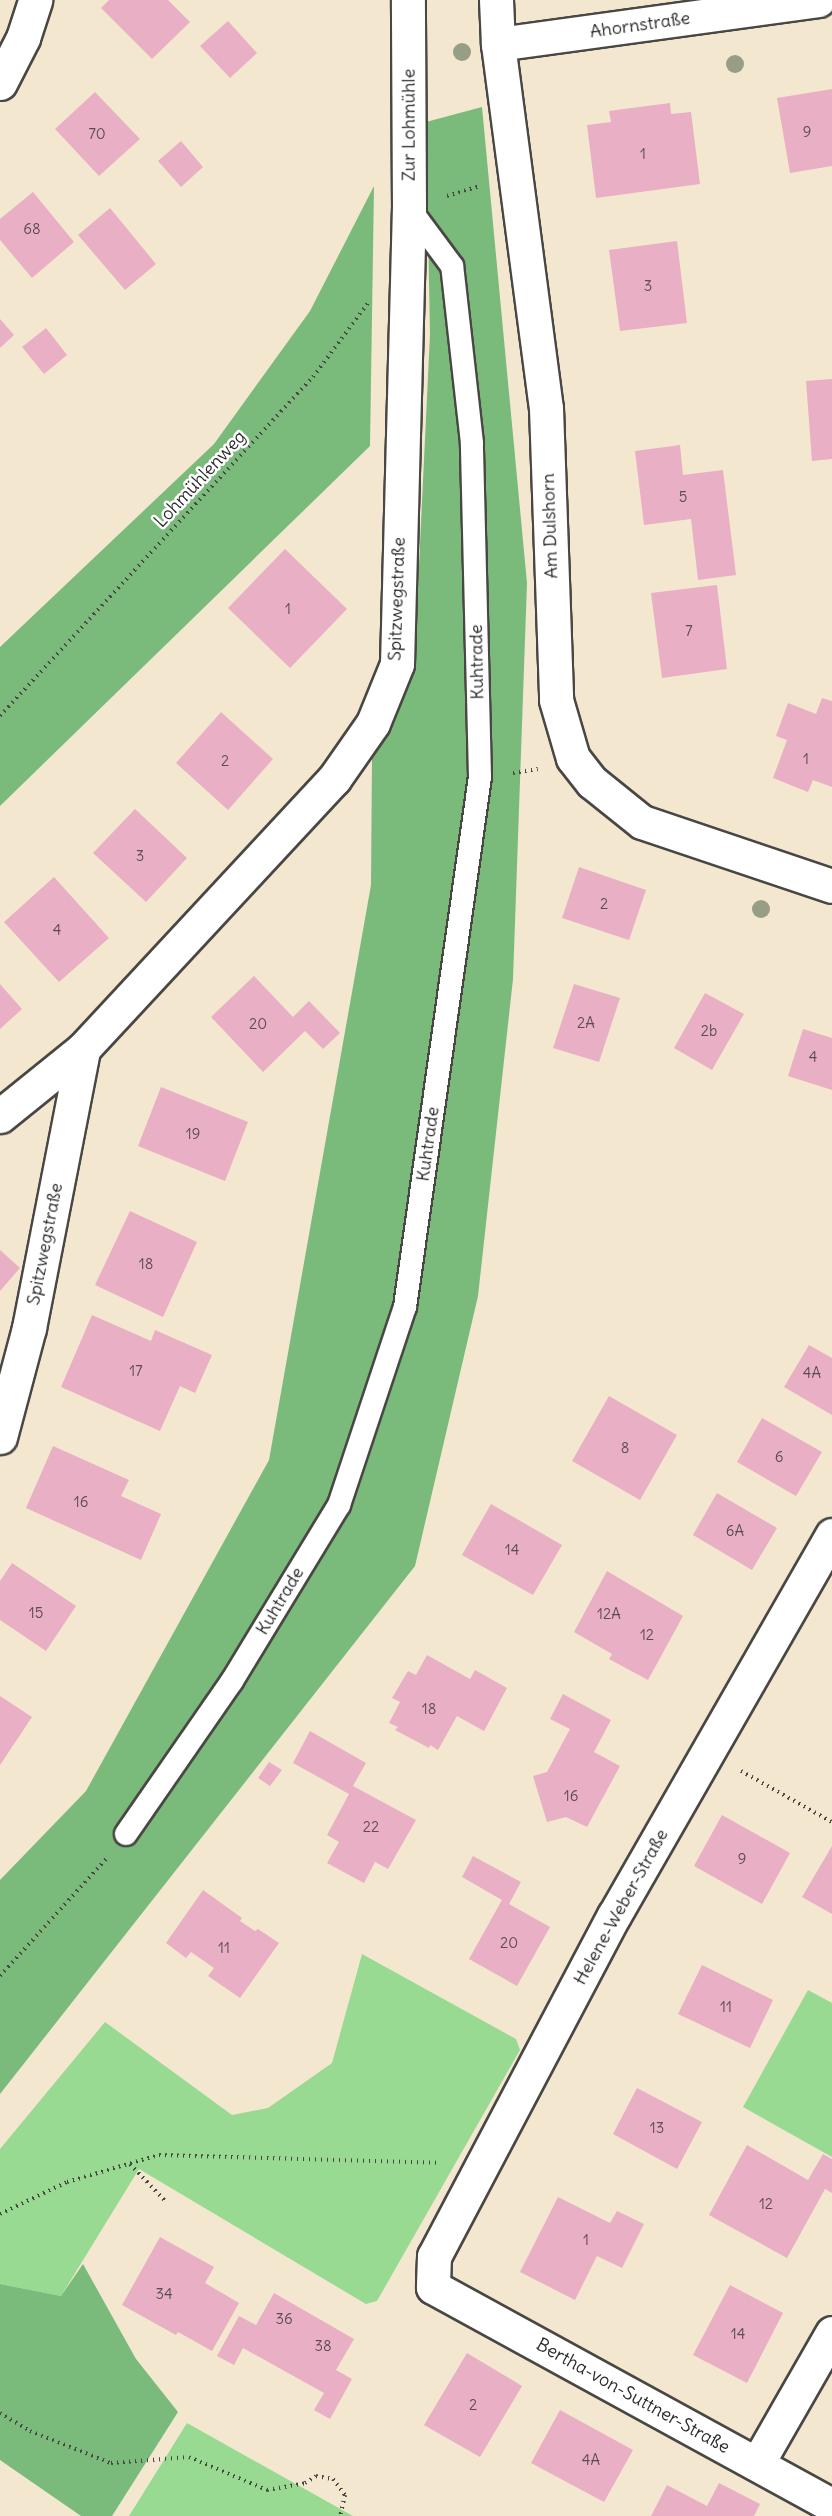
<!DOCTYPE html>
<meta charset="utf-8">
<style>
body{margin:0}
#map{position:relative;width:832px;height:2516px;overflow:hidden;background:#f4e7d0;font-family:Delius,sans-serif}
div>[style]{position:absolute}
.green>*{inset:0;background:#98da91}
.forest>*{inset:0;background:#7aba7b}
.building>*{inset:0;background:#e9afc5}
.path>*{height:4px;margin-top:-2px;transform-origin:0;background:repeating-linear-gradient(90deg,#494744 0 1.5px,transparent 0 6px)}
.roads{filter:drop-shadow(2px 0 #494744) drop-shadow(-2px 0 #494744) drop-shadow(0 2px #494744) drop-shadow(0 -2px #494744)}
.lane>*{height:22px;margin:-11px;padding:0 11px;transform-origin:11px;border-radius:11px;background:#fff}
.street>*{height:33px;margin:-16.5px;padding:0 16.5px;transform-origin:16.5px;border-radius:16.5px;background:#fff}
.trees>*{width:18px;height:18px;margin:-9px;border-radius:50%;background:#989d86}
span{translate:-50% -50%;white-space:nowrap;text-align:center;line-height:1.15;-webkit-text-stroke:5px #fff;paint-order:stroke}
.number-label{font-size:15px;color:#5a4c52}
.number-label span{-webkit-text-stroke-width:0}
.street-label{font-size:18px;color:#2b2b2b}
</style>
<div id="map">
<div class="green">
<i style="clip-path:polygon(362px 1954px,516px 2039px,520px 2050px,377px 2301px,366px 2304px,139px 2169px,61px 2296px,0 2284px,0 2149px,105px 2022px,232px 2115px,268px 2108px,332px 2063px)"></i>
<i style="clip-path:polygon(808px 1990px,832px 2003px,832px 2157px,743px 2107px)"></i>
<i style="clip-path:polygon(187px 2423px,353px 2516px,129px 2516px)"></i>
</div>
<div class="forest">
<i style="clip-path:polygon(482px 107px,527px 583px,513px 979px,478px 1296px,415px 1566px,0 2094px,0 1880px,86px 1791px,269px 1460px,371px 885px,372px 758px,414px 670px,430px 334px,426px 122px)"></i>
<i style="clip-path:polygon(374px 186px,370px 446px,0 806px,0 647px,214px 444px,310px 311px)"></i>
<i style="clip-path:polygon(83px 2264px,136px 2359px,178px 2412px,112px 2516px,81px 2516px,0 2460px,0 2284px,61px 2296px)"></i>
</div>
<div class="building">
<i style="clip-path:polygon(109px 0,168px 0,190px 22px,152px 59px,101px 8px)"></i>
<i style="clip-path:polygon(228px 21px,257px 53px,230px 78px,200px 46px)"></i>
<i style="clip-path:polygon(832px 89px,832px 166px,790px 173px,777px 98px)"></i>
<i style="clip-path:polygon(95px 92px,140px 139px,99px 176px,55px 129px)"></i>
<i style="clip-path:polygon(670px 103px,671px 114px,691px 112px,700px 184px,596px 198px,587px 125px,611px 122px,609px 111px)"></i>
<i style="clip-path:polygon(181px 141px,203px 167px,181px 187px,158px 161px)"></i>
<i style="clip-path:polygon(33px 192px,74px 242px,32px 278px,0 240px,0 219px)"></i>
<i style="clip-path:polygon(110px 208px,156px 264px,125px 290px,78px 235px)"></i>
<i style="clip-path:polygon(677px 241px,687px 323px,620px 331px,609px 250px)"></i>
<i style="clip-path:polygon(0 319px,14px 335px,0 348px)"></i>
<i style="clip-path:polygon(46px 328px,67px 355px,44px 374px,22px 347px)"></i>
<i style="clip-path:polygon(832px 379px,832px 459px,812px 461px,806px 381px)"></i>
<i style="clip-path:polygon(680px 445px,683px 475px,723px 470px,736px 575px,698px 580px,691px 519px,644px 525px,635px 451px)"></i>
<i style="clip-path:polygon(285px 549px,347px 609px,290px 668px,228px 608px)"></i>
<i style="clip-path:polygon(717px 585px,727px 669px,662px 678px,651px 593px)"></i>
<i style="clip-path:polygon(822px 698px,832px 701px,832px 787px,813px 780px,808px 792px,773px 778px,787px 740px,776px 736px,788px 703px,816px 714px)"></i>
<i style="clip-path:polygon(221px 712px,273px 759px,228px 810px,176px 763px)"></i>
<i style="clip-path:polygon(135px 809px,187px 858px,146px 902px,93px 853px)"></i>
<i style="clip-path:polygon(579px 867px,646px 890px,629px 940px,562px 918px)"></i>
<i style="clip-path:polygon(54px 877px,109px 938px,59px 982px,4px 922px)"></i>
<i style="clip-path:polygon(254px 976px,293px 1017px,309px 1001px,340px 1033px,323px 1049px,305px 1031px,263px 1072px,211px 1017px)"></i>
<i style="clip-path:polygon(0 984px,22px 1009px,0 1029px)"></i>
<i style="clip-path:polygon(574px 984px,620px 998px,599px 1062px,553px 1048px)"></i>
<i style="clip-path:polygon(705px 993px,744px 1014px,712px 1070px,674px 1048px)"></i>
<i style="clip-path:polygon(803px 1029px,832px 1038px,832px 1090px,788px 1076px)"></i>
<i style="clip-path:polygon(161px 1087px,248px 1122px,225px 1181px,138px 1146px)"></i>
<i style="clip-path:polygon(130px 1211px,197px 1242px,163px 1317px,95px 1285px)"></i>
<i style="clip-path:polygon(0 1250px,20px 1268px,0 1291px)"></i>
<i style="clip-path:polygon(92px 1315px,151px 1341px,155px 1330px,212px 1355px,195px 1393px,180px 1386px,160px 1431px,61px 1387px)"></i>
<i style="clip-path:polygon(809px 1345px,832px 1358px,832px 1415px,784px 1387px)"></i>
<i style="clip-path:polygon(609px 1396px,677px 1435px,640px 1500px,572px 1461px)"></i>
<i style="clip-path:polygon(762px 1418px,822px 1452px,796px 1496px,737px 1462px)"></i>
<i style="clip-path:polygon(53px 1446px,129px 1480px,121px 1496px,161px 1514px,141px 1560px,26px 1508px)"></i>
<i style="clip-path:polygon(717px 1493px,777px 1528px,752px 1570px,693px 1535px)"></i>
<i style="clip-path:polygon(491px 1504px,562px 1545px,533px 1595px,462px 1555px)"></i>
<i style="clip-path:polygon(12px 1563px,76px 1606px,46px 1651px,0 1620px,0 1581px)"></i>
<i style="clip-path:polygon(607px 1571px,683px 1616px,648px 1680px,609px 1659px,612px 1654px,574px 1632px)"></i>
<i style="clip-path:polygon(427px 1655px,470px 1679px,475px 1670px,507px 1688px,484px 1731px,457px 1716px,438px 1750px,430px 1745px,429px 1748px,395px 1730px,398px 1727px,389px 1723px,400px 1702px,392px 1698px,408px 1671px,416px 1675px)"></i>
<i style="clip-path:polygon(563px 1694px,611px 1720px,594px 1752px,620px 1766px,587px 1827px,566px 1817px,547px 1822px,533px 1776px,547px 1772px,570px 1729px,550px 1719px)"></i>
<i style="clip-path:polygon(0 1696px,32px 1717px,0 1765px)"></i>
<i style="clip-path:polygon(310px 1731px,366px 1763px,353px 1786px,416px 1820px,388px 1869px,375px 1862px,364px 1883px,327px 1863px,339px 1842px,327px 1835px,349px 1794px,293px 1763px)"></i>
<i style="clip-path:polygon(269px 1762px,282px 1770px,270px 1786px,258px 1778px)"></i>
<i style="clip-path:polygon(722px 1815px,790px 1853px,762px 1904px,694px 1866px)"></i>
<i style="clip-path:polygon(832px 1846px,832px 1914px,802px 1897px)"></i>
<i style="clip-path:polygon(473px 1856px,521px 1882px,509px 1904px,550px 1927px,517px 1986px,469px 1959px,502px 1900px,462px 1877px)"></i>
<i style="clip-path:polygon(203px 1890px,242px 1918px,240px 1921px,255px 1931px,258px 1929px,279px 1943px,240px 1998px,208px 1976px,214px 1968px,191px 1952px,186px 1958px,166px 1943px)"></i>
<i style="clip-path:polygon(702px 1965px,773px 2000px,750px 2048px,678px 2014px)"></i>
<i style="clip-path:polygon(637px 2088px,702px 2122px,677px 2169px,613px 2134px)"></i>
<i style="clip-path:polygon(747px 2145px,808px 2180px,823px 2154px,832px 2159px,832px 2193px,825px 2189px,787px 2258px,709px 2215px)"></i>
<i style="clip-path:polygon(558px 2197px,610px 2223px,617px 2211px,644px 2224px,622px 2268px,597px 2256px,575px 2300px,520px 2272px)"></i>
<i style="clip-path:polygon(160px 2237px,214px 2267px,205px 2283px,239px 2303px,212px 2351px,178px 2332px,176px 2335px,122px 2305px)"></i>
<i style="clip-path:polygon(730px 2285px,783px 2313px,747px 2383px,693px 2355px)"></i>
<i style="clip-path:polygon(274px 2293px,354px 2339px,336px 2370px,352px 2379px,330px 2419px,314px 2410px,324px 2393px,243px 2348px,234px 2365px,217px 2356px,239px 2316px,256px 2325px)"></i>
<i style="clip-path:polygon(467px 2353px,522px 2386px,480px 2457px,424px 2425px)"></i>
<i style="clip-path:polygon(560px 2410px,633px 2450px,604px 2502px,531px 2463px)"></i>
<i style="clip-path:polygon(719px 2483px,760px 2504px,754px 2516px,651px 2516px,667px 2485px,707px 2506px)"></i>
</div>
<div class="path">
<i style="left:447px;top:196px;width:34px;rotate:-17deg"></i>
<i style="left:0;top:716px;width:461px;rotate:-47.3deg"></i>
<i style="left:313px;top:377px;width:92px;rotate:-53.4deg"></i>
<i style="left:513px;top:773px;width:25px;rotate:-9deg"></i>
<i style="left:741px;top:1771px;width:104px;rotate:29.3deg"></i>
<i style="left:0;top:1976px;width:159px;rotate:-47.8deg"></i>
<i style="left:130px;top:2164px;width:52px;rotate:46.5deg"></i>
<i style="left:0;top:2214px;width:74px;rotate:-25.5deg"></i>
<i style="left:67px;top:2182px;width:96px;rotate:-16.4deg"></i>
<i style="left:159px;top:2155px;width:280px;rotate:1.6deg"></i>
<i style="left:0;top:2413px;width:35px;rotate:31deg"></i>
<i style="left:30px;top:2431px;width:87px;rotate:21.6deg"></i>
<i style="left:111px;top:2463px;width:78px;rotate:-4.4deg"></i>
<i style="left:189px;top:2457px;width:85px;rotate:22.9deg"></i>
<i style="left:267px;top:2490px;width:39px;rotate:-10deg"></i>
<i style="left:305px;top:2483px;width:13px;rotate:-32deg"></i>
<i style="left:316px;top:2476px;width:17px;rotate:10deg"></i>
<i style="left:333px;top:2479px;width:20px;rotate:53deg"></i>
<i style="left:345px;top:2495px;width:22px;rotate:103deg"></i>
</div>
<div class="roads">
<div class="lane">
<i style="left:126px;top:1834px;width:186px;rotate:-55.3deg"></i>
<i style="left:232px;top:1681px;width:206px;rotate:-58.7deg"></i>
<i style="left:339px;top:1505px;width:209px;rotate:-71.6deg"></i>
<i style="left:405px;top:1307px;width:535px;rotate:-81.95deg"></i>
<i style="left:480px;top:777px;width:334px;rotate:-91.4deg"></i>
<i style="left:472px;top:443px;width:178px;rotate:-96.4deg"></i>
<i style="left:452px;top:266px;width:72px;rotate:-126.6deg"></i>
</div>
<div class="street">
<i style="left:496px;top:0;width:44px;rotate:87.4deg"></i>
<i style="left:498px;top:44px;width:367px;rotate:82.5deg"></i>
<i style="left:546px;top:408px;width:292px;rotate:88deg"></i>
<i style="left:556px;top:700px;width:60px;rotate:73.7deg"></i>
<i style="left:573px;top:758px;width:31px;rotate:52deg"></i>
<i style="left:592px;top:782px;width:64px;rotate:38.7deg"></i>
<i style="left:642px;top:822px;width:200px;rotate:18.6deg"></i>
<i style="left:498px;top:44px;width:323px;rotate:-7.8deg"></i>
<i style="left:0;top:83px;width:51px;rotate:-62.9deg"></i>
<i style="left:23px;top:38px;width:40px;rotate:-72deg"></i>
<i style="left:0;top:1116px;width:107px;rotate:-38.9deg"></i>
<i style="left:83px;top:1049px;width:369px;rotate:-47.1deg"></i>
<i style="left:334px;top:779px;width:68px;rotate:-55.1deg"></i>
<i style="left:373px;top:723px;width:64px;rotate:-67.9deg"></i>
<i style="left:397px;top:664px;width:456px;rotate:-88.5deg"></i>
<i style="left:409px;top:208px;width:208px;rotate:-90.3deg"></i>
<i style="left:0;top:1437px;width:113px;rotate:-75.1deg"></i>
<i style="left:29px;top:1328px;width:284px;rotate:-79deg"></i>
<i style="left:832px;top:1535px;width:438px;rotate:119.8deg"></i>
<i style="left:614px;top:1915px;width:386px;rotate:117.8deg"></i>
<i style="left:434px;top:2256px;width:31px;rotate:92deg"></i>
<i style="left:433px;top:2287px;width:455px;rotate:28.7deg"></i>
<i style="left:757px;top:2464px;width:151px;rotate:-60.2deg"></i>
</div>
</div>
<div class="trees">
<i style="left:462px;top:52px"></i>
<i style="left:735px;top:64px"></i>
<i style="left:761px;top:909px"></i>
</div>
<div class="number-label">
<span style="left:807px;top:132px">9</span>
<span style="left:97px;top:134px">70</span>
<span style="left:643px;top:154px">1</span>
<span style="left:32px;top:229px">68</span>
<span style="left:648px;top:286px">3</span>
<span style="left:683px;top:497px">5</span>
<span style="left:288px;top:609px">1</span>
<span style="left:689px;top:631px">7</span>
<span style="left:806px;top:759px">1</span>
<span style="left:225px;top:761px">2</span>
<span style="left:140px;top:856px">3</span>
<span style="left:604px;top:904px">2</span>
<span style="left:57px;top:930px">4</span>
<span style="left:586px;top:1023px">2A</span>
<span style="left:258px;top:1024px">20</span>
<span style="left:709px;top:1031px">2b</span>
<span style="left:813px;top:1057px">4</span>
<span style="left:193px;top:1134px">19</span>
<span style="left:146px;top:1264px">18</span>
<span style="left:136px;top:1371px">17</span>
<span style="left:812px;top:1373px">4A</span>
<span style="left:625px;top:1448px">8</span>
<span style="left:779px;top:1457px">6</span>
<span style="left:81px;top:1502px">16</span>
<span style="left:735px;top:1531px">6A</span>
<span style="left:512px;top:1550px">14</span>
<span style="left:36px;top:1613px">15</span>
<span style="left:609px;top:1614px">12A</span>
<span style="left:647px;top:1635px">12</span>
<span style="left:429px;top:1709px">18</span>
<span style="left:571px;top:1796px">16</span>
<span style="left:371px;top:1827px">22</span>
<span style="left:742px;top:1859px">9</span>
<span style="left:509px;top:1943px">20</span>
<span style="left:224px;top:1948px">11</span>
<span style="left:726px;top:2007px">11</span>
<span style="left:657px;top:2128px">13</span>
<span style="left:766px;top:2204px">12</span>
<span style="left:586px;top:2240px">1</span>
<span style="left:164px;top:2294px">34</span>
<span style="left:284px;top:2319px">36</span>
<span style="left:738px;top:2334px">14</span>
<span style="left:323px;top:2346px">38</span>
<span style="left:473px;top:2405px">2</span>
<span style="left:591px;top:2460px">4A</span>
</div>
<div class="street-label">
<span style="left:640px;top:25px;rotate:-8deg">Ahornstraße</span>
<span style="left:409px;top:125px;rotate:-90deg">Zur Lohmühle</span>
<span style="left:200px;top:479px;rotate:-47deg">Lohmühlenweg</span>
<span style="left:550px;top:526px;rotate:-92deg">Am Dulshorn</span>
<span style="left:397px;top:599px;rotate:-88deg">Spitzwegstraße</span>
<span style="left:477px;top:662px;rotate:-91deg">Kuhtrade</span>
<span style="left:428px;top:1144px;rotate:-82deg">Kuhtrade</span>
<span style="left:45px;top:1244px;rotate:-79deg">Spitzwegstraße</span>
<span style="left:280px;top:1601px;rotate:-59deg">Kuhtrade</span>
<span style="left:621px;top:1907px;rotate:-61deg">Helene-Weber-Straße</span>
<span style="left:633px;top:2396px;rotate:29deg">Bertha-von-Suttner-Straße</span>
</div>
</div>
